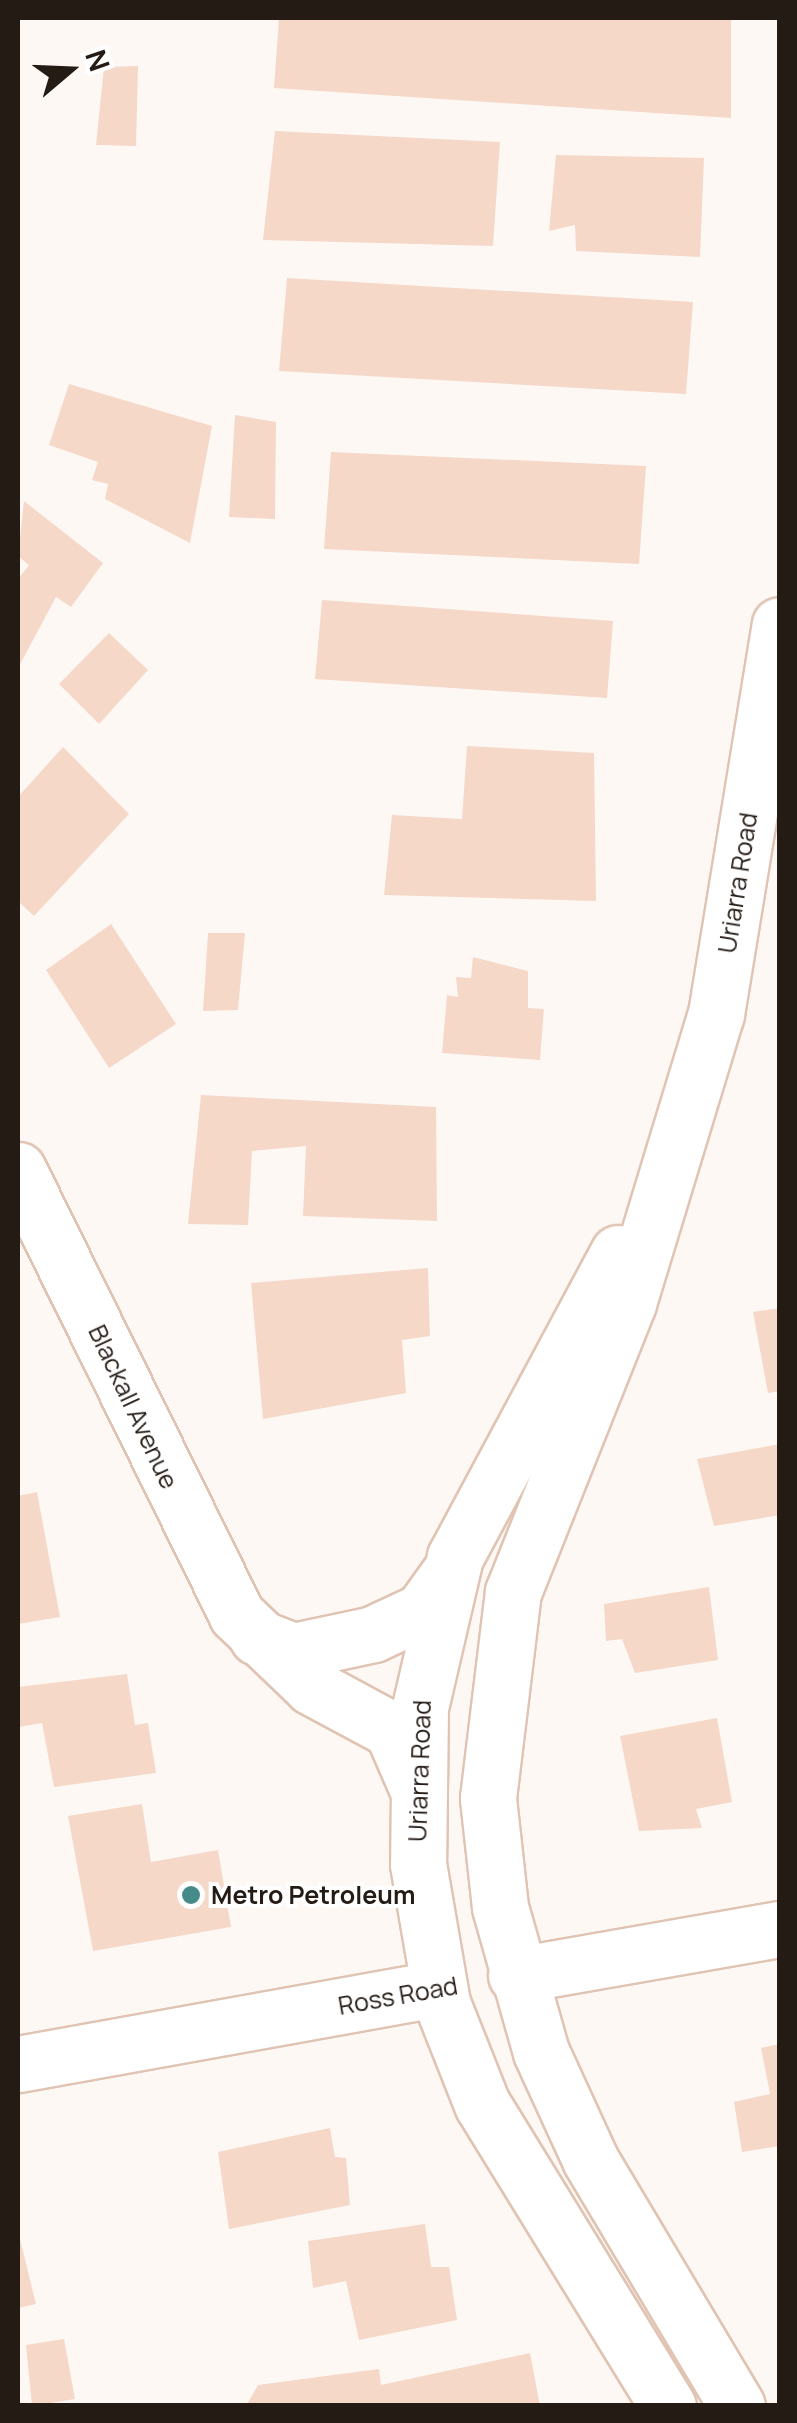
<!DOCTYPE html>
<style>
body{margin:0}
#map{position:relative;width:797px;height:2423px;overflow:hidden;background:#fef8f5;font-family:Manrope,sans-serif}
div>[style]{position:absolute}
.building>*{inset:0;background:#f5d8c7}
.roads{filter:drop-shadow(2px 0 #e0c4b3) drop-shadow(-2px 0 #e0c4b3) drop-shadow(0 2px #e0c4b3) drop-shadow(0 -2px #e0c4b3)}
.minor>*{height:55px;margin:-27.5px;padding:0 27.5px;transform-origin:27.5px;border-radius:27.5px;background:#fff}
.major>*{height:55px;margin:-27.5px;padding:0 27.5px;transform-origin:27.5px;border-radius:27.5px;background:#fff}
.dots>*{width:28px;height:28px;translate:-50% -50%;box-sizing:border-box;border:5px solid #fff;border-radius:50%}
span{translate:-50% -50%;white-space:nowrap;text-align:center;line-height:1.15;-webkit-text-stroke:8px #fff;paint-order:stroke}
.street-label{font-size:25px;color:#251b15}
.poi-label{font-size:25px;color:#251b15;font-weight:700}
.left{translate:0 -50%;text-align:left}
.frame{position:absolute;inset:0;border:20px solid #251b15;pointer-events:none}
.north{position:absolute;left:20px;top:20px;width:100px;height:100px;-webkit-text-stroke:8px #fff;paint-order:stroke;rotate:71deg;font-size:28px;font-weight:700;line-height:40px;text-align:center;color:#251b15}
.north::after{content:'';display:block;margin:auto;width:35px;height:45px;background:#251b15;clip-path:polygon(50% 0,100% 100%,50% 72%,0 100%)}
</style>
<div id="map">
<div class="building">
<i style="clip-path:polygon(279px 18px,731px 18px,731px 118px,274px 88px)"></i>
<i style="clip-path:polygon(138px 66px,136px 146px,96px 145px,104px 67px)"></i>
<i style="clip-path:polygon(275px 131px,500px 142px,493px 246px,263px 240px)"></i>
<i style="clip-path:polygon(556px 155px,704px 158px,700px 257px,576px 251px,575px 225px,549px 231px)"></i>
<i style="clip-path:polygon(287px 278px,693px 302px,686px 394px,279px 371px)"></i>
<i style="clip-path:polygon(69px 384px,212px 426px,190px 543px,105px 499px,108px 484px,92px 480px,98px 462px,49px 445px)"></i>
<i style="clip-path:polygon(235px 415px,276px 422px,275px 519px,229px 517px)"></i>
<i style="clip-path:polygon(331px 452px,646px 466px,639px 564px,324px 549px)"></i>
<i style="clip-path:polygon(24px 501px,103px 563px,71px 607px,56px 597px,18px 668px,18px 579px,29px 565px,18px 556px)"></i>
<i style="clip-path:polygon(322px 600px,613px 621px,607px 698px,315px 679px)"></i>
<i style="clip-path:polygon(109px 633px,148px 670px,99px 724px,59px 684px)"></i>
<i style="clip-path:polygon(467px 746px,594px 753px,596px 901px,384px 895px,392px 815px,462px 819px)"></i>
<i style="clip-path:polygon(63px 747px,129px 814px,34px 916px,18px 901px,18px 797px)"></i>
<i style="clip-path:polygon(111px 924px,176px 1024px,109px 1068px,46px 970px)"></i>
<i style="clip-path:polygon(208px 933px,245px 933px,238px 1010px,203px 1011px)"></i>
<i style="clip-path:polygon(473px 957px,528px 971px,528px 1008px,544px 1009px,540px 1060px,442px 1053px,447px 995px,458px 997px,456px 977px,471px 978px)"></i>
<i style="clip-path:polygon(201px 1095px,436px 1107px,437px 1221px,303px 1216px,306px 1146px,252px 1151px,248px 1225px,188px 1224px)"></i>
<i style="clip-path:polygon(428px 1268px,430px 1336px,402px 1340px,406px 1393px,263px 1419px,251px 1283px)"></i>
<i style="clip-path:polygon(780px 1308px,780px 1391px,768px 1393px,753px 1312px)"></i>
<i style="clip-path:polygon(780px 1444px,780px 1515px,714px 1526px,697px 1459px)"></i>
<i style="clip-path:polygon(37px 1492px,60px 1617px,18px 1624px,18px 1496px)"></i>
<i style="clip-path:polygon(709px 1587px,718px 1660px,635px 1673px,622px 1639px,606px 1641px,604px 1604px)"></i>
<i style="clip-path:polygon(127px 1674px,135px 1725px,148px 1723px,156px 1773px,54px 1787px,42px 1723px,19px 1727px,18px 1687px)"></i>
<i style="clip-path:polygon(717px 1718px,732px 1802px,696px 1809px,702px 1828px,639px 1831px,620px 1736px)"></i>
<i style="clip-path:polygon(142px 1804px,151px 1862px,218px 1850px,231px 1927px,93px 1951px,68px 1816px)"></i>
<i style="clip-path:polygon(780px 2044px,780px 2146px,742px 2152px,734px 2102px,770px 2094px,761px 2048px)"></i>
<i style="clip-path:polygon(330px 2128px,335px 2157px,346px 2158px,350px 2205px,229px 2229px,218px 2152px)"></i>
<i style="clip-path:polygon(425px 2224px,431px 2267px,449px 2267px,457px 2320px,359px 2340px,346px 2281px,313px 2288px,308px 2241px)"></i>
<i style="clip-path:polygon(18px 2231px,36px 2304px,18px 2308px)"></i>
<i style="clip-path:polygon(64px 2339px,75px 2399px,32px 2406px,26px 2345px)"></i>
<i style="clip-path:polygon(530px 2353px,540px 2406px,246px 2406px,258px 2385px,379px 2369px,381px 2385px)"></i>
</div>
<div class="roads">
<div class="minor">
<i style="left:18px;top:1170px;width:495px;rotate:63.8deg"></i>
<i style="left:236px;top:1614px;width:105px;rotate:43.8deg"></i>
<i style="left:312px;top:1687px;width:91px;rotate:28.3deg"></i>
<i style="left:392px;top:1730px;width:65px;rotate:66.6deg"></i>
<i style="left:257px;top:1637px;width:40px;rotate:21deg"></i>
<i style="left:294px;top:1651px;width:81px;rotate:-12.1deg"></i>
<i style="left:373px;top:1634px;width:54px;rotate:-25.1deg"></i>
<i style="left:422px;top:1611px;width:48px;rotate:-54.3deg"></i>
<i style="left:516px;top:1975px;width:268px;rotate:-9.9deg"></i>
<i style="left:18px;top:2064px;width:428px;rotate:-10.2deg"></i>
</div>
<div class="major">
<i style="left:618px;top:1253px;width:345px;rotate:118.2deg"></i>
<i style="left:455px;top:1557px;width:155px;rotate:103.1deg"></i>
<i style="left:420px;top:1708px;width:156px;rotate:90.7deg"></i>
<i style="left:418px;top:1864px;width:141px;rotate:80.2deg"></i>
<i style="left:442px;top:2003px;width:109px;rotate:68.4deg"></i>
<i style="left:482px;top:2104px;width:355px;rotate:58.4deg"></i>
<i style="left:737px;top:2406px;width:287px;rotate:-120.8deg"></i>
<i style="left:590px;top:2159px;width:118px;rotate:-114.6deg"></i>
<i style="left:541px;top:2052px;width:151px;rotate:-105.8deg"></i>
<i style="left:500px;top:1907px;width:110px;rotate:-96.3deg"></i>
<i style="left:488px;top:1798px;width:208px;rotate:-83.1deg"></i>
<i style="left:513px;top:1592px;width:311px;rotate:-68.3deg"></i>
<i style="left:628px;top:1303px;width:302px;rotate:-73.1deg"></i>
<i style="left:716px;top:1014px;width:394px;rotate:-80.7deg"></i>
</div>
</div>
<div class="dots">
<i style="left:191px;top:1895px;background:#448b8a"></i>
</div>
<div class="street-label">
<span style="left:738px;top:883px;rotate:-81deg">Uriarra Road</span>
<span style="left:133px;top:1407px;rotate:65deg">Blackall Avenue</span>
<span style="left:420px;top:1771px;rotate:-88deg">Uriarra Road</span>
<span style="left:398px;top:1996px;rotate:-10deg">Ross Road</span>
</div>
<div class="poi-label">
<span class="left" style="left:211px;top:1895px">Metro Petroleum</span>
</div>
<div class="frame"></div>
<div class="north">N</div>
</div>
